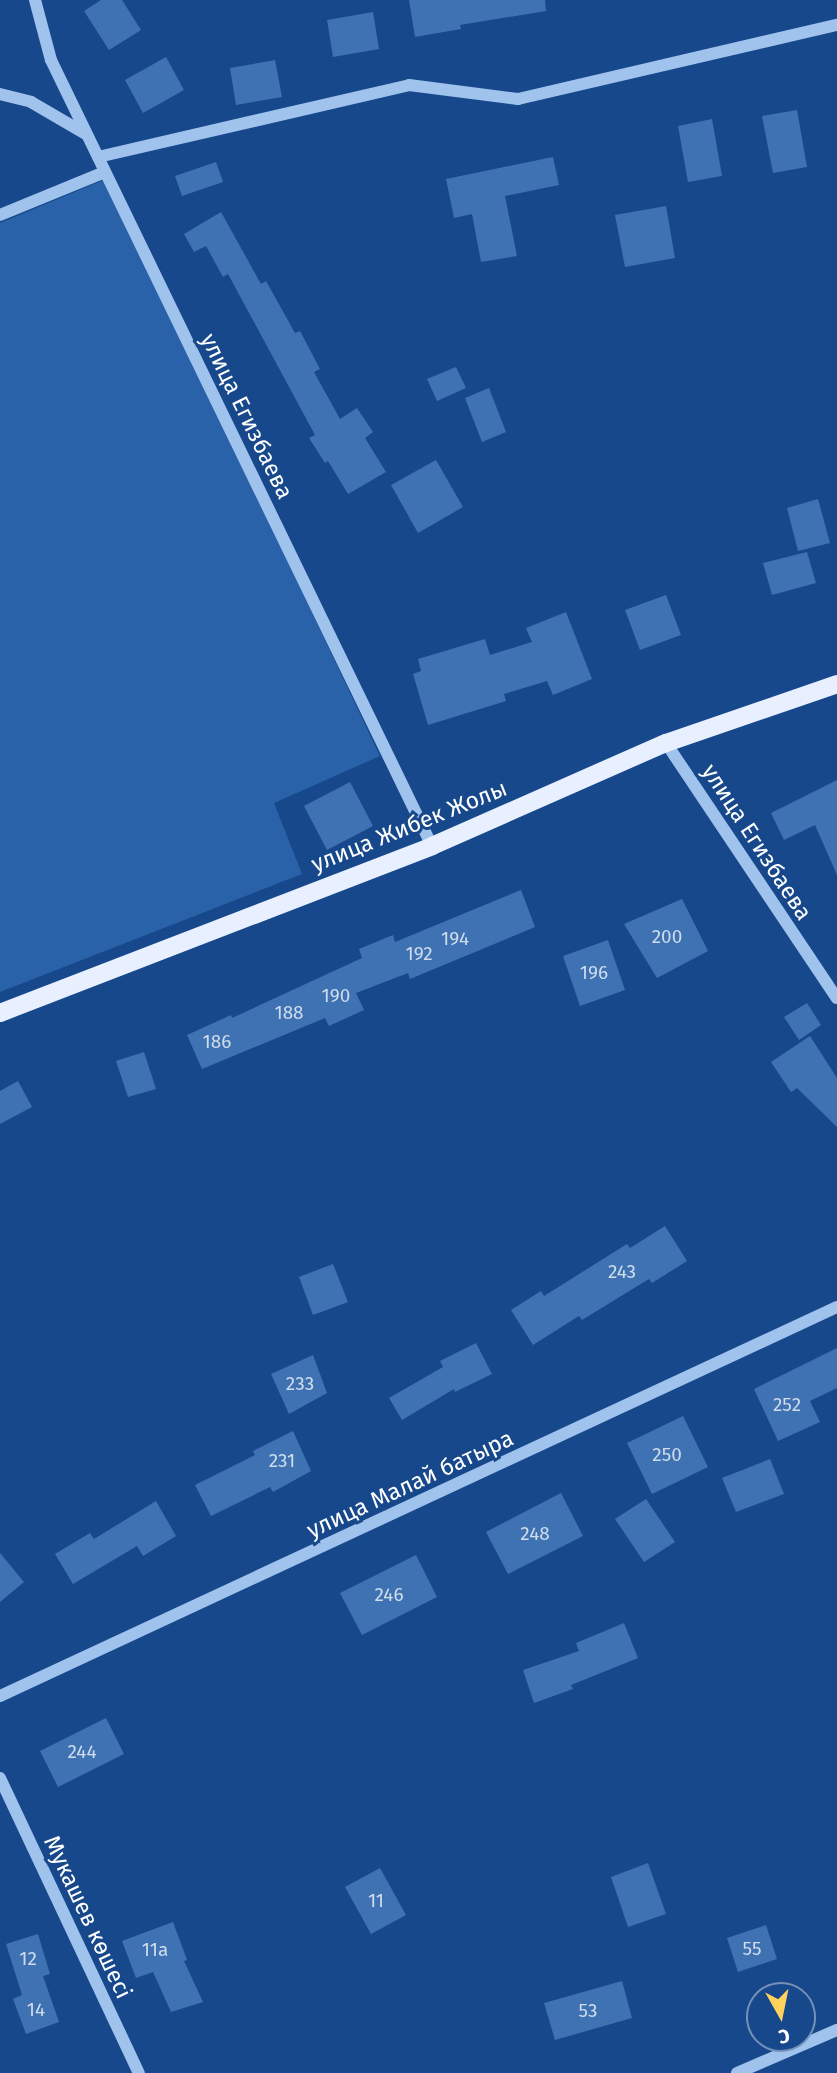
<!DOCTYPE html>
<meta charset="utf-8">
<style>
body{margin:0}
#map{position:relative;width:837px;height:2073px;overflow:hidden;background:#17488b;font-family:"Fira Sans",sans-serif}
div>[style]{position:absolute}
.green>*{inset:0;background:#2962a9}
.building>*{inset:0;background:#3f72b3}
.minor>*{height:12px;margin:-6px;padding:0 6px;transform-origin:6px;border-radius:6px;background:#a0c3ee}
.major>*{height:18px;margin:-9px;padding:0 9px;transform-origin:9px;border-radius:9px;background:#e8f0ff}
span{translate:-50% -50%;white-space:nowrap;text-align:center;line-height:1.15;-webkit-text-stroke:6px #17488b;paint-order:stroke}
.number-label{font-size:19px;color:#cfdcec}
.number-label span{-webkit-text-stroke-width:0}
.street-label{font-size:23px;color:#fff}
.north{position:absolute;left:746px;top:1982px;width:70px;height:70px;box-sizing:border-box;background:#17488b;border:2px solid #7491b9;border-radius:50%;rotate:171deg;font-size:19px;font-weight:700;line-height:28px;text-align:center;color:#fff}
.north::after{content:'';display:block;margin:auto;width:24px;height:32px;background:#ffd25e;clip-path:polygon(50% 0,100% 100%,50% 72%,0 100%)}
</style>
<div id="map">
<div class="green">
<i style="clip-path:polygon(106px 179px,380px 756px,274px 803px,302px 874px,0 992px,0 223px)"></i>
</div>
<div class="building">
<i style="clip-path:polygon(101px 0,122px 0,141px 30px,109px 50px,84px 11px)"></i>
<i style="clip-path:polygon(409px 0,545px 0,546px 11px,460px 25px,461px 29px,415px 37px)"></i>
<i style="clip-path:polygon(373px 12px,379px 49px,333px 57px,327px 20px)"></i>
<i style="clip-path:polygon(166px 57px,184px 90px,143px 113px,125px 80px)"></i>
<i style="clip-path:polygon(275px 60px,282px 97px,236px 105px,230px 68px)"></i>
<i style="clip-path:polygon(797px 110px,807px 167px,773px 173px,762px 116px)"></i>
<i style="clip-path:polygon(712px 119px,722px 176px,688px 182px,678px 126px)"></i>
<i style="clip-path:polygon(553px 157px,559px 185px,505px 196px,517px 256px,481px 262px,472px 214px,454px 218px,446px 179px)"></i>
<i style="clip-path:polygon(216px 162px,223px 182px,182px 196px,175px 176px)"></i>
<i style="clip-path:polygon(666px 206px,675px 258px,625px 267px,615px 215px)"></i>
<i style="clip-path:polygon(221px 212px,261px 284px,266px 281px,295px 333px,300px 331px,320px 369px,314px 372px,340px 419px,357px 408px,373px 432px,365px 438px,386px 472px,348px 494px,328px 461px,325px 463px,309px 438px,315px 435px,228px 274px,223px 277px,206px 246px,194px 252px,184px 234px)"></i>
<i style="clip-path:polygon(456px 367px,466px 388px,437px 401px,427px 379px)"></i>
<i style="clip-path:polygon(489px 388px,506px 432px,482px 442px,465px 398px)"></i>
<i style="clip-path:polygon(436px 460px,463px 507px,418px 533px,391px 485px)"></i>
<i style="clip-path:polygon(818px 499px,830px 543px,798px 551px,787px 508px)"></i>
<i style="clip-path:polygon(807px 552px,816px 583px,772px 595px,763px 563px)"></i>
<i style="clip-path:polygon(666px 595px,681px 635px,640px 650px,625px 610px)"></i>
<i style="clip-path:polygon(566px 612px,592px 679px,553px 695px,547px 681px,504px 694px,506px 701px,428px 725px,413px 674px,421px 671px,418px 659px,485px 639px,490px 655px,532px 642px,526px 628px)"></i>
<i style="clip-path:polygon(837px 780px,837px 875px,815px 825px,784px 840px,771px 813px)"></i>
<i style="clip-path:polygon(350px 782px,373px 826px,327px 850px,304px 806px)"></i>
<i style="clip-path:polygon(521px 890px,535px 927px,410px 979px,408px 973px,356px 993px,364px 1010px,329px 1026px,325px 1018px,202px 1069px,187px 1035px,231px 1015px,232px 1018px,362px 958px,359px 949px,393px 935px,395px 942px)"></i>
<i style="clip-path:polygon(682px 899px,708px 951px,657px 978px,624px 924px)"></i>
<i style="clip-path:polygon(608px 940px,625px 990px,580px 1006px,563px 956px)"></i>
<i style="clip-path:polygon(807px 1003px,821px 1025px,799px 1040px,784px 1017px)"></i>
<i style="clip-path:polygon(810px 1036px,837px 1078px,837px 1127px,797px 1088px,791px 1092px,771px 1062px)"></i>
<i style="clip-path:polygon(144px 1052px,156px 1089px,128px 1097px,116px 1061px)"></i>
<i style="clip-path:polygon(18px 1081px,32px 1107px,0 1124px,0 1091px)"></i>
<i style="clip-path:polygon(665px 1226px,687px 1261px,652px 1283px,649px 1279px,582px 1320px,579px 1316px,533px 1345px,511px 1310px,541px 1291px,544px 1296px,627px 1244px,630px 1248px)"></i>
<i style="clip-path:polygon(333px 1264px,348px 1302px,313px 1315px,299px 1277px)"></i>
<i style="clip-path:polygon(476px 1343px,492px 1374px,455px 1392px,454px 1389px,402px 1420px,389px 1398px,443px 1367px,440px 1361px)"></i>
<i style="clip-path:polygon(837px 1348px,837px 1388px,810px 1401px,820px 1422px,778px 1441px,754px 1389px)"></i>
<i style="clip-path:polygon(313px 1355px,327px 1393px,289px 1414px,271px 1374px)"></i>
<i style="clip-path:polygon(683px 1416px,708px 1467px,652px 1494px,627px 1443px)"></i>
<i style="clip-path:polygon(293px 1431px,311px 1471px,273px 1492px,270px 1487px,211px 1516px,195px 1485px,255px 1455px,253px 1451px)"></i>
<i style="clip-path:polygon(770px 1459px,784px 1494px,736px 1512px,722px 1478px)"></i>
<i style="clip-path:polygon(561px 1493px,583px 1536px,508px 1574px,486px 1532px)"></i>
<i style="clip-path:polygon(646px 1499px,675px 1542px,644px 1562px,615px 1519px)"></i>
<i style="clip-path:polygon(156px 1501px,176px 1536px,143px 1556px,137px 1546px,73px 1584px,55px 1554px,90px 1533px,94px 1539px)"></i>
<i style="clip-path:polygon(0 1553px,24px 1582px,0 1602px)"></i>
<i style="clip-path:polygon(416px 1555px,437px 1597px,362px 1635px,340px 1593px)"></i>
<i style="clip-path:polygon(624px 1623px,638px 1658px,571px 1685px,573px 1689px,534px 1703px,523px 1670px,579px 1651px,576px 1643px)"></i>
<i style="clip-path:polygon(106px 1718px,124px 1754px,58px 1787px,40px 1751px)"></i>
<i style="clip-path:polygon(648px 1863px,666px 1914px,628px 1927px,611px 1877px)"></i>
<i style="clip-path:polygon(380px 1868px,406px 1915px,371px 1934px,345px 1887px)"></i>
<i style="clip-path:polygon(173px 1922px,187px 1960px,184px 1961px,203px 2002px,171px 2012px,153px 1972px,136px 1978px,122px 1941px)"></i>
<i style="clip-path:polygon(766px 1925px,777px 1959px,738px 1972px,727px 1938px)"></i>
<i style="clip-path:polygon(38px 1934px,50px 1974px,43px 1976px,59px 2022px,26px 2034px,13px 1999px,22px 1995px,6px 1944px)"></i>
<i style="clip-path:polygon(622px 1981px,632px 2018px,555px 2040px,544px 2003px)"></i>
</div>
<div class="minor">
<i style="left:35px;top:0;width:62px;rotate:75.1deg"></i>
<i style="left:51px;top:60px;width:873px;rotate:64.14deg"></i>
<i style="left:0;top:94px;width:32px;rotate:14deg"></i>
<i style="left:31px;top:102px;width:64px;rotate:30.2deg"></i>
<i style="left:98px;top:157px;width:319px;rotate:-13deg"></i>
<i style="left:409px;top:85px;width:110px;rotate:7.3deg"></i>
<i style="left:518px;top:99px;width:327px;rotate:-13.1deg"></i>
<i style="left:0;top:215px;width:113px;rotate:-22.3deg"></i>
<i style="left:666px;top:743px;width:307px;rotate:56.2deg"></i>
<i style="left:0;top:1696px;width:923px;rotate:-24.93deg"></i>
<i style="left:0;top:1778px;width:326px;rotate:64.8deg"></i>
<i style="left:737px;top:2073px;width:109px;rotate:-23.3deg"></i>
</div>
<div class="major">
<i style="left:0;top:1013px;width:463px;rotate:-21.1deg"></i>
<i style="left:432px;top:846px;width:256px;rotate:-23.8deg"></i>
<i style="left:666px;top:743px;width:181px;rotate:-19deg"></i>
</div>
<div class="number-label">
<span style="left:667px;top:937px">200</span>
<span style="left:455px;top:939px">194</span>
<span style="left:419px;top:954px">192</span>
<span style="left:594px;top:973px">196</span>
<span style="left:336px;top:996px">190</span>
<span style="left:289px;top:1013px">188</span>
<span style="left:217px;top:1042px">186</span>
<span style="left:622px;top:1272px">243</span>
<span style="left:300px;top:1384px">233</span>
<span style="left:787px;top:1405px">252</span>
<span style="left:667px;top:1455px">250</span>
<span style="left:282px;top:1461px">231</span>
<span style="left:535px;top:1534px">248</span>
<span style="left:389px;top:1595px">246</span>
<span style="left:82px;top:1752px">244</span>
<span style="left:376px;top:1901px">11</span>
<span style="left:752px;top:1949px">55</span>
<span style="left:155px;top:1950px">11а</span>
<span style="left:28px;top:1959px">12</span>
<span style="left:36px;top:2010px">14</span>
<span style="left:588px;top:2011px">53</span>
</div>
<div class="street-label">
<span style="left:247px;top:416px;rotate:64deg">улица Егизбаева</span>
<span style="left:409px;top:826px;rotate:-22deg">улица Жибек Жолы</span>
<span style="left:757px;top:842px;rotate:57deg">улица Егизбаева</span>
<span style="left:410px;top:1484px;rotate:-25deg">улица Малай батыра</span>
<span style="left:88px;top:1917px;rotate:65deg">Мукашев көшесі</span>
</div>
<div class="north">С</div>
</div>
